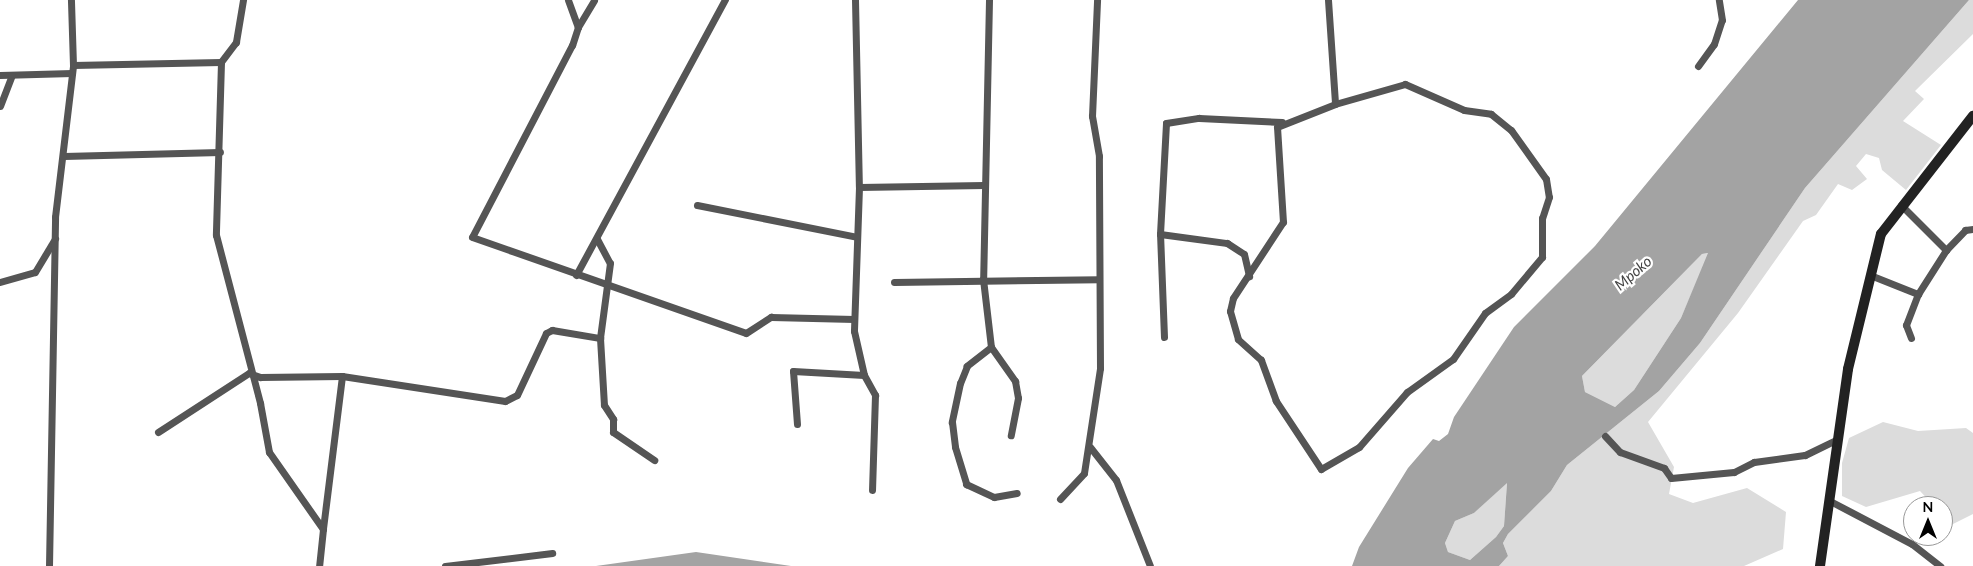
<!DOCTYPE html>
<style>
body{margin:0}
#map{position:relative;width:1973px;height:566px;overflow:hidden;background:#fff;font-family:Lato,sans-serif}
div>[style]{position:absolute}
.green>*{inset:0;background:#dcdcdc}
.water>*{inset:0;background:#a3a3a3}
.street>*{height:7px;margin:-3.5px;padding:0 3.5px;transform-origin:3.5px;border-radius:3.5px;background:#555}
.secondary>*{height:10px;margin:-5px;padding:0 5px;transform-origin:5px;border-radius:5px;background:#222}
span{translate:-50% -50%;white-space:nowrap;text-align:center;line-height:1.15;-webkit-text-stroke:4.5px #fff;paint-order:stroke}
.water-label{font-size:15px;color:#444;font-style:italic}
.north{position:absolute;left:1903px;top:496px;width:50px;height:50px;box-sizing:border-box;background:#fff;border:1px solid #999;border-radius:50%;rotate:0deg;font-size:14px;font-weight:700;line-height:20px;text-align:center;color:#000}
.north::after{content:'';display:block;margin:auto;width:18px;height:22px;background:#000;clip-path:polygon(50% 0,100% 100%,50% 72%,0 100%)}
</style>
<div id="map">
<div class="green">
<i style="clip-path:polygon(1969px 0,1973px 0,1973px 34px,1915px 91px,1924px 99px,1903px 121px,1941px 145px,1906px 190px,1882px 170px,1879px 158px,1866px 154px,1856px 166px,1867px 179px,1852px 190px,1838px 184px,1816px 215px,1803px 221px,1738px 313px,1648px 422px,1674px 467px,1669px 494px,1693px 503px,1747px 488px,1786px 512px,1783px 549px,1744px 566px,1499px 566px,1508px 556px,1503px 543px,1508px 534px,1551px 491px,1567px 465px,1659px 391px,1700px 343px,1805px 188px)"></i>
<i style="clip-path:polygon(1709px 253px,1681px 318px,1634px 390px,1615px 407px,1585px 392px,1582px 376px,1702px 254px)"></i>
<i style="clip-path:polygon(1883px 422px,1918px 431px,1966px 428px,1973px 433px,1973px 514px,1951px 525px,1943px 516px,1943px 506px,1934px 506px,1920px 491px,1866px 507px,1842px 496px,1842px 463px,1849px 438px)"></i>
<i style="clip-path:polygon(1507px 482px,1504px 526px,1496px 537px,1470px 560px,1448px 552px,1445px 543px,1455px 521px,1474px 513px)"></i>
</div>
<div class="water">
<i style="clip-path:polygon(evenodd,1798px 0,1969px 0,1805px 188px,1700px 343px,1659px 391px,1567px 465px,1551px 491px,1508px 534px,1503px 543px,1508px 556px,1499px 566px,1352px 566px,1359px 547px,1408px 468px,1433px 439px,1439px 441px,1448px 434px,1454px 417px,1514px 327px,1595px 246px,1798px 0,1708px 253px,1681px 318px,1634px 390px,1615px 407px,1585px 392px,1582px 376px,1702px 254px,1708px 253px,1798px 0,1507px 483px,1504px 526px,1496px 537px,1470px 560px,1448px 552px,1445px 543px,1455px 521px,1474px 513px,1507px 483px)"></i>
<i style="clip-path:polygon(696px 552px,791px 566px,596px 566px)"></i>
</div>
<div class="street">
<i style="left:243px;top:0;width:43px;rotate:99.5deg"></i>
<i style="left:236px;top:42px;width:25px;rotate:127deg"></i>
<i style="left:221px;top:62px;width:173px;rotate:91.7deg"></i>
<i style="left:216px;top:235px;width:174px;rotate:75.3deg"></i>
<i style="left:260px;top:403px;width:50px;rotate:79.6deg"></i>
<i style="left:269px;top:452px;width:94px;rotate:55deg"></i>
<i style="left:323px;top:529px;width:37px;rotate:96deg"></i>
<i style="left:568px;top:0;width:29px;rotate:70deg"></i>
<i style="left:578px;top:27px;width:19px;rotate:108deg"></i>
<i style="left:572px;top:45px;width:216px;rotate:117.5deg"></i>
<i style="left:472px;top:237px;width:290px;rotate:19.3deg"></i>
<i style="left:746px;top:333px;width:30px;rotate:-33deg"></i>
<i style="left:771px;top:317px;width:83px;rotate:1.4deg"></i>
<i style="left:855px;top:0;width:187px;rotate:88.8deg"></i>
<i style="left:859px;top:187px;width:144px;rotate:92deg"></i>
<i style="left:854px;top:331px;width:45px;rotate:77.2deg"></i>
<i style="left:864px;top:375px;width:23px;rotate:61deg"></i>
<i style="left:875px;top:395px;width:95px;rotate:91.8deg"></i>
<i style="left:989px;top:0;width:279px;rotate:91.2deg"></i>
<i style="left:983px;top:279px;width:68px;rotate:83.3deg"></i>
<i style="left:991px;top:347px;width:42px;rotate:54.8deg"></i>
<i style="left:1015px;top:381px;width:17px;rotate:80deg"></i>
<i style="left:1018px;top:398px;width:38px;rotate:101deg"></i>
<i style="left:1328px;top:0;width:104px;rotate:86.1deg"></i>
<i style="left:1335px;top:104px;width:73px;rotate:-15.9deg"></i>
<i style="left:1405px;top:84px;width:64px;rotate:23.8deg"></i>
<i style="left:1464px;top:110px;width:27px;rotate:8deg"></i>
<i style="left:1491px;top:114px;width:26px;rotate:39deg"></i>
<i style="left:1511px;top:130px;width:60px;rotate:54.5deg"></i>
<i style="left:1546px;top:179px;width:18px;rotate:81deg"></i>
<i style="left:1549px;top:197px;width:22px;rotate:108deg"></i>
<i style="left:1542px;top:218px;width:39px;rotate:90deg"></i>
<i style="left:1542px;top:257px;width:48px;rotate:130deg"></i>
<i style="left:1511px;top:294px;width:32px;rotate:144deg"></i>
<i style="left:1485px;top:313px;width:56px;rotate:124.8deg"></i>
<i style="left:1453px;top:359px;width:57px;rotate:144.3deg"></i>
<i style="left:1407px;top:392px;width:73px;rotate:131.1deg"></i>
<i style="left:1359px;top:447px;width:44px;rotate:149.9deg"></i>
<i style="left:1321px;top:469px;width:82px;rotate:-123.5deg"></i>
<i style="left:1276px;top:401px;width:44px;rotate:-110.1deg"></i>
<i style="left:1261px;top:360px;width:31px;rotate:-138deg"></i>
<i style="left:1238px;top:339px;width:29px;rotate:-106deg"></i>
<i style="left:1230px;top:311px;width:13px;rotate:-77deg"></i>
<i style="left:1233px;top:298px;width:91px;rotate:-56.7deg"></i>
<i style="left:1283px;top:222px;width:95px;rotate:-93.6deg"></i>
<i style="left:1277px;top:127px;width:62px;rotate:-21.6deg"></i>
<i style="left:578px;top:27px;width:31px;rotate:-59deg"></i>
<i style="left:73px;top:65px;width:148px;rotate:-1.2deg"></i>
<i style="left:1698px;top:66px;width:27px;rotate:-54deg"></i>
<i style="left:1714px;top:44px;width:25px;rotate:-72deg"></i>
<i style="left:1722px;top:20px;width:20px;rotate:-99deg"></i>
<i style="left:0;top:75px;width:72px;rotate:-1.6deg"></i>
<i style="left:0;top:106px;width:33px;rotate:-69deg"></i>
<i style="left:64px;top:156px;width:156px;rotate:-1.5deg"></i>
<i style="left:859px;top:187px;width:125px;rotate:-0.9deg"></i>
<i style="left:697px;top:205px;width:163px;rotate:11.3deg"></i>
<i style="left:1901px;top:205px;width:64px;rotate:45deg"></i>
<i style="left:1160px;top:234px;width:68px;rotate:7.7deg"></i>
<i style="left:1227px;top:243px;width:20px;rotate:33deg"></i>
<i style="left:1244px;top:254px;width:23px;rotate:77deg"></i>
<i style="left:597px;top:239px;width:27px;rotate:62deg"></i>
<i style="left:610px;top:263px;width:76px;rotate:97.6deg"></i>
<i style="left:600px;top:338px;width:67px;rotate:86.6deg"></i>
<i style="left:604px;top:405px;width:17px;rotate:57deg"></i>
<i style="left:613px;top:419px;width:13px;rotate:90deg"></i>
<i style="left:613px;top:432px;width:50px;rotate:34.3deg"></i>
<i style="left:576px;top:275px;width:313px;rotate:-61.6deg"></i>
<i style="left:1870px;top:275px;width:52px;rotate:21.6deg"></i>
<i style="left:0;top:282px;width:36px;rotate:-16deg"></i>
<i style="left:35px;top:272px;width:39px;rotate:-59deg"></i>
<i style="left:894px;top:282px;width:205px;rotate:-0.8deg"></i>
<i style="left:1164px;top:337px;width:103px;rotate:-92.2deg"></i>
<i style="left:1160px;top:234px;width:111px;rotate:-86.9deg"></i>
<i style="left:1166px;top:123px;width:33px;rotate:-9deg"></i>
<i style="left:1199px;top:118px;width:83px;rotate:2.8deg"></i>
<i style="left:1911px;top:338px;width:14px;rotate:-111deg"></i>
<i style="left:1906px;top:325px;width:33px;rotate:-69deg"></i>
<i style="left:1918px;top:294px;width:52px;rotate:-57.5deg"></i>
<i style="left:1946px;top:250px;width:28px;rotate:-46deg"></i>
<i style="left:1965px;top:230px;width:8px;rotate:-7deg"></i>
<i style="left:991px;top:347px;width:31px;rotate:142deg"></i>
<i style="left:967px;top:366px;width:18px;rotate:112deg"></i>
<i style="left:960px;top:383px;width:40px;rotate:102deg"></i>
<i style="left:952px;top:422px;width:25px;rotate:83deg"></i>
<i style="left:955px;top:447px;width:39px;rotate:73deg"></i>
<i style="left:966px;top:484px;width:31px;rotate:25deg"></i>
<i style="left:994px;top:497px;width:23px;rotate:-10deg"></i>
<i style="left:249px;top:373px;width:12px;rotate:20deg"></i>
<i style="left:260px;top:377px;width:82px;rotate:-0.7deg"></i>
<i style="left:342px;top:376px;width:154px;rotate:97.1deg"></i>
<i style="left:342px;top:376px;width:165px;rotate:8.7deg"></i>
<i style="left:505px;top:401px;width:13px;rotate:-27deg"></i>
<i style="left:517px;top:395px;width:68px;rotate:-64.9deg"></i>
<i style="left:546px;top:333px;width:7px;rotate:-27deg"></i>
<i style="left:552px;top:330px;width:49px;rotate:9.5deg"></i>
<i style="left:797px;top:424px;width:53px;rotate:-94.3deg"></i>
<i style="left:793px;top:371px;width:71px;rotate:3.2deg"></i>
<i style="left:158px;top:432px;width:108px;rotate:-33deg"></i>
<i style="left:1605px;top:436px;width:22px;rotate:47deg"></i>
<i style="left:1620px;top:452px;width:47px;rotate:20deg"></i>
<i style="left:1664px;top:468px;width:12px;rotate:55deg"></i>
<i style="left:1671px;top:478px;width:63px;rotate:-5.4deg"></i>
<i style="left:1734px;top:472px;width:22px;rotate:-27deg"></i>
<i style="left:1754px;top:462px;width:51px;rotate:-7.8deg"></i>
<i style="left:1805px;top:455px;width:34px;rotate:-26deg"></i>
<i style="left:1090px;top:447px;width:42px;rotate:51.8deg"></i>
<i style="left:1116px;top:480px;width:92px;rotate:68.4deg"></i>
<i style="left:1060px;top:499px;width:35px;rotate:-47deg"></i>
<i style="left:1084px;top:473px;width:106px;rotate:-81.3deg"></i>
<i style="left:1100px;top:368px;width:212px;rotate:-90.3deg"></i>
<i style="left:1099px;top:156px;width:41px;rotate:-99.9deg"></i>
<i style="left:1092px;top:116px;width:116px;rotate:-87.5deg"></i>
<i style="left:1832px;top:502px;width:90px;rotate:27.7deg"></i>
<i style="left:1912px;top:544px;width:36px;rotate:38deg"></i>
<i style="left:49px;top:566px;width:349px;rotate:-89deg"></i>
<i style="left:55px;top:217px;width:153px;rotate:-83.2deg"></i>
<i style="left:73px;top:65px;width:65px;rotate:-91.8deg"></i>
<i style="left:445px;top:566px;width:108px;rotate:-6.9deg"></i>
</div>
<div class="secondary">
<i style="left:1820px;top:566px;width:199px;rotate:-81.9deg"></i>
<i style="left:1848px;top:369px;width:139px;rotate:-76.3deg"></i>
<i style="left:1881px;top:234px;width:150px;rotate:-52.1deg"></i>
</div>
<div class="water-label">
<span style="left:1633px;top:273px;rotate:-41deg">Mpoko</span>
</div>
<div class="north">N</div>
</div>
